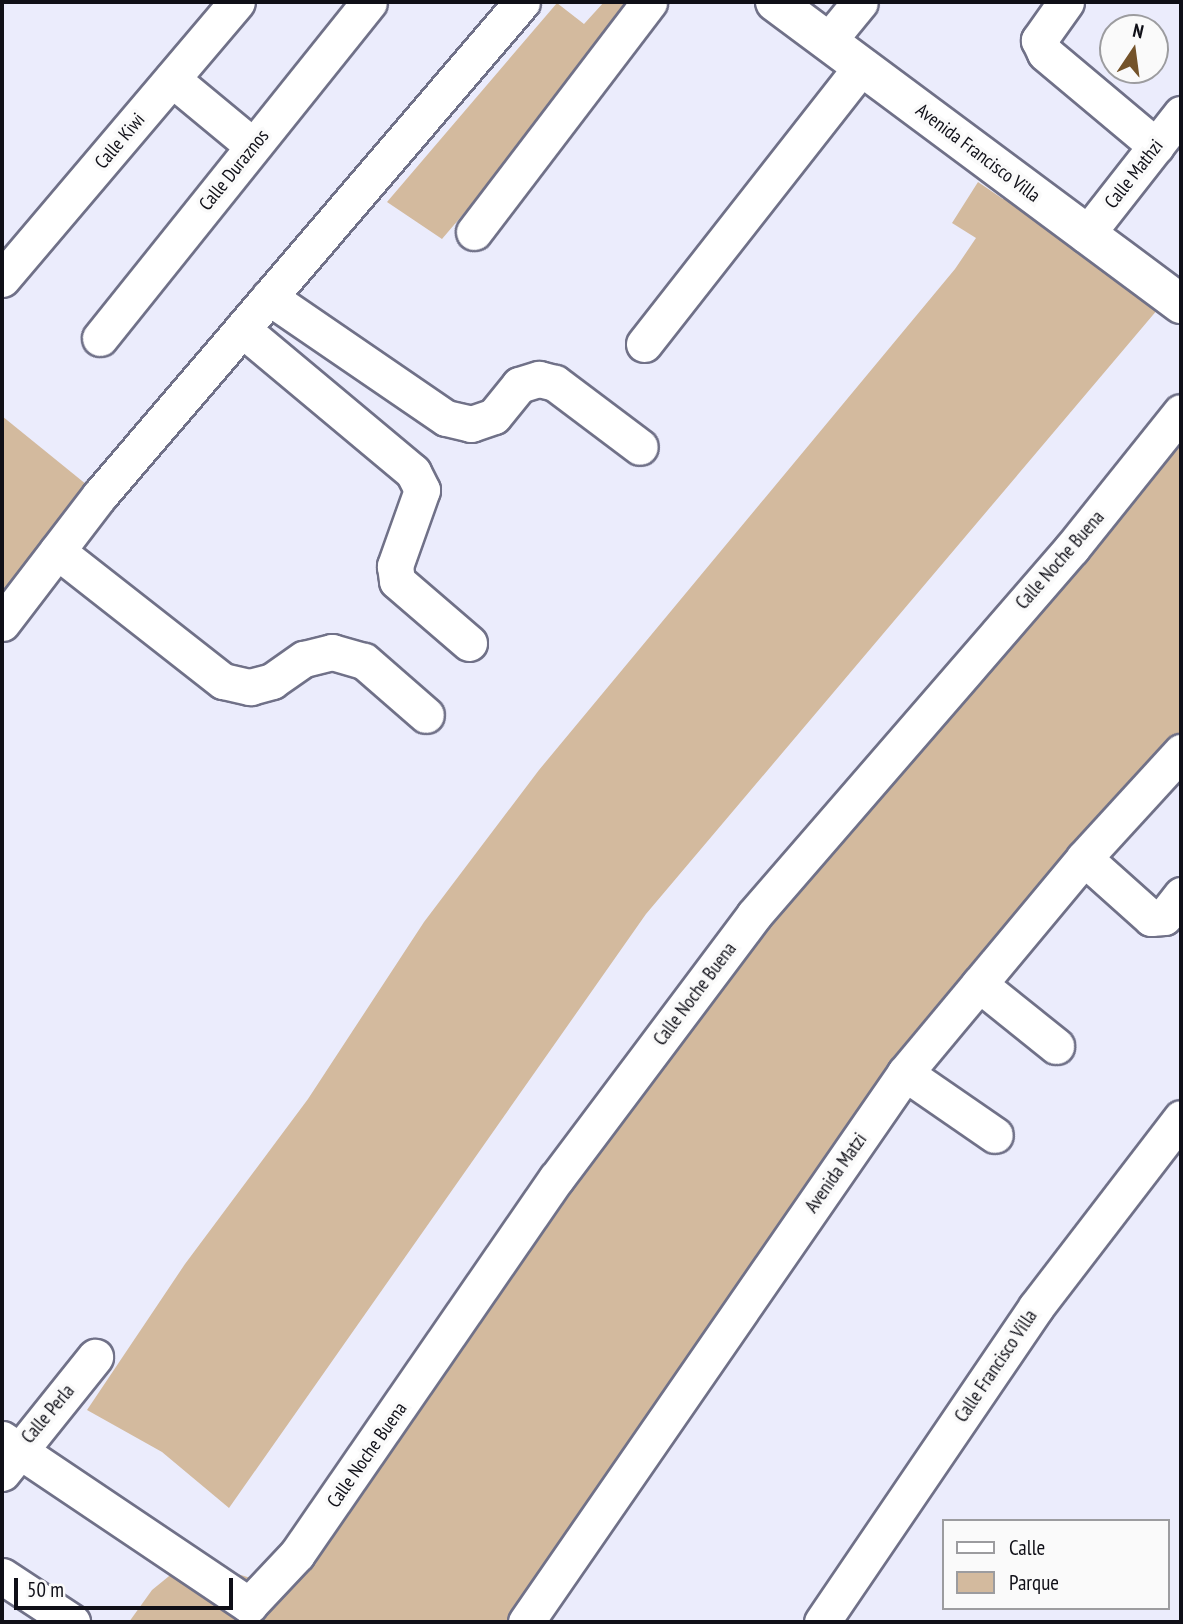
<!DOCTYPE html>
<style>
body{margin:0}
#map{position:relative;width:1183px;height:1624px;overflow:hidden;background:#ebecfc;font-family:"PT Sans Narrow",sans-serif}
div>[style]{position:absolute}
.green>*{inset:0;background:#d3ba9e}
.roads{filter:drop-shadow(2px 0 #707188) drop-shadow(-2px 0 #707188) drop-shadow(0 2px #707188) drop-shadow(0 -2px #707188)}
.street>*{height:35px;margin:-17.5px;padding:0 17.5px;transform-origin:17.5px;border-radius:17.5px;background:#fff}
.secondary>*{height:38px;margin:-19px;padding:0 19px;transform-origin:19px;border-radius:19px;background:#fff}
span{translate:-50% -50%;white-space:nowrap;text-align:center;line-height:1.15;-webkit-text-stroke:7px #fafafa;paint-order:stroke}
.street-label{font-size:19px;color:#0f0f17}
.frame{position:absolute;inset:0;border:4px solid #0f0f17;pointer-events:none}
.legend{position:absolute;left:942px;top:1519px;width:228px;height:91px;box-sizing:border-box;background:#fafafa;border:2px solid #9c9c9f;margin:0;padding:9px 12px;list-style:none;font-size:21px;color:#0f0f17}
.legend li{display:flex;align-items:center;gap:14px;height:35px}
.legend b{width:35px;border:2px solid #9c9c9f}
.north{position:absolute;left:1099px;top:14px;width:70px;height:70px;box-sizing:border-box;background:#fafafa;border:2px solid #9c9c9f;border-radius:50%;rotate:13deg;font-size:19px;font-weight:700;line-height:28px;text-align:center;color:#0f0f17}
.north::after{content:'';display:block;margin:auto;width:24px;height:32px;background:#74532a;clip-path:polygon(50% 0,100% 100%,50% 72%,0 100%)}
.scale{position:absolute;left:14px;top:1578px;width:219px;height:32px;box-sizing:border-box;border:4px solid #0f0f17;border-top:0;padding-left:9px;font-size:21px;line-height:24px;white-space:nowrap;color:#0f0f17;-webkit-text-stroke:5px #fafafa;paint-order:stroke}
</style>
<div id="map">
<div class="green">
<i style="clip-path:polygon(604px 2px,644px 2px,442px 239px,387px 202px,557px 3px,584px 24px)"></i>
<i style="clip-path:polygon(1016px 180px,1169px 296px,646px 914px,229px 1508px,162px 1452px,87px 1410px,185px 1264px,308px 1099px,424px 922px,539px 770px,955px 269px,976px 238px,952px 223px,978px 182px,1003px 199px)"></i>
<i style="clip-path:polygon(1181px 390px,1181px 763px,924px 1056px,534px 1622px,129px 1622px,152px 1590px,190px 1559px,286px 1589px,569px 1154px,1170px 410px)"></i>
<i style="clip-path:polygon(2px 416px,108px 502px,2px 637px)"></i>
</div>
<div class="roads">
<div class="street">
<i style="left:1066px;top:2px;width:47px;rotate:125.4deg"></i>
<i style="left:1039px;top:40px;width:14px;rotate:65deg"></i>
<i style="left:1045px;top:53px;width:145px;rotate:40deg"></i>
<i style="left:828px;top:41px;width:50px;rotate:-50.6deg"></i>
<i style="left:172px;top:79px;width:105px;rotate:39.6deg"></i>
<i style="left:474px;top:232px;width:289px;rotate:-52.7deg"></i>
<i style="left:1086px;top:235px;width:154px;rotate:-51.9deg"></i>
<i style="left:2px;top:279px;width:363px;rotate:-49.7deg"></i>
<i style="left:269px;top:297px;width:214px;rotate:34.4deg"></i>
<i style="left:446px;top:418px;width:26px;rotate:13deg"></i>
<i style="left:471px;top:424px;width:24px;rotate:-19deg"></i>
<i style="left:494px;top:416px;width:40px;rotate:-51deg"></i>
<i style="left:519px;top:385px;width:21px;rotate:-17deg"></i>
<i style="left:539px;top:379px;width:16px;rotate:14deg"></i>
<i style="left:555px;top:383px;width:106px;rotate:37deg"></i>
<i style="left:242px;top:329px;width:223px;rotate:39.9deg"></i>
<i style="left:413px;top:472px;width:20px;rotate:63deg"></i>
<i style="left:422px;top:490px;width:81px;rotate:109.6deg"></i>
<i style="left:395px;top:566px;width:15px;rotate:82deg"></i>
<i style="left:397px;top:581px;width:95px;rotate:40.7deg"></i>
<i style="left:100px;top:338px;width:430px;rotate:-51.3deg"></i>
<i style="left:644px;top:344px;width:352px;rotate:-51.9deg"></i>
<i style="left:57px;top:551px;width:211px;rotate:38.1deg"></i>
<i style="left:223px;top:681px;width:28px;rotate:13deg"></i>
<i style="left:250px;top:687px;width:23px;rotate:-15deg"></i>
<i style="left:272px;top:681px;width:39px;rotate:-35deg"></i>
<i style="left:304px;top:659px;width:29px;rotate:-14deg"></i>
<i style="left:332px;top:652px;width:33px;rotate:16deg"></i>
<i style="left:364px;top:661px;width:82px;rotate:41.1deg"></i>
<i style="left:2px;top:623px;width:161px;rotate:-52.6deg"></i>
<i style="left:100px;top:495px;width:649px;rotate:-49.44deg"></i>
<i style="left:1084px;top:858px;width:90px;rotate:41.8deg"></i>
<i style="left:1151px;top:918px;width:13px;rotate:-4deg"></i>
<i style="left:1164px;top:917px;width:28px;rotate:-52deg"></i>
<i style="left:979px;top:984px;width:99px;rotate:38.8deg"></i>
<i style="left:905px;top:1073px;width:109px;rotate:34.6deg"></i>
<i style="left:2px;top:1439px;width:298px;rotate:33.9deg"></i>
<i style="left:249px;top:1605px;width:70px;rotate:-46.7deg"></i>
<i style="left:297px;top:1554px;width:456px;rotate:-55.4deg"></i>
<i style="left:556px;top:1179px;width:330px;rotate:-53.1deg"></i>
<i style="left:754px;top:915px;width:486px;rotate:-49.1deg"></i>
<i style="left:1072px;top:548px;width:174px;rotate:-51.3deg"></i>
<i style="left:2px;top:1473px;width:149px;rotate:-51.3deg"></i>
<i style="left:2px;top:1576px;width:84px;rotate:33.3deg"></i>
<i style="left:526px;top:1622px;width:667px;rotate:-55.38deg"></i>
<i style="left:905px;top:1073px;width:280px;rotate:-50.2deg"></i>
<i style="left:1084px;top:858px;width:144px;rotate:-47.5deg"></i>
<i style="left:822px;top:1622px;width:381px;rotate:-55.8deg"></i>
<i style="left:1036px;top:1307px;width:238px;rotate:-52.5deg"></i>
</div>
<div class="secondary">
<i style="left:775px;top:2px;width:506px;rotate:36.64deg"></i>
</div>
</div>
<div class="street-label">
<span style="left:120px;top:141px;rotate:-50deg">Calle Kiwi</span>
<span style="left:978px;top:153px;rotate:37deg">Avenida Francisco Villa</span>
<span style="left:234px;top:170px;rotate:-51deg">Calle Duraznos</span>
<span style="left:1134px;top:174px;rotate:-52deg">Calle Mathzi</span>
<span style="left:1060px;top:560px;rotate:-49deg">Calle Noche Buena</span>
<span style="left:695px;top:994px;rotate:-53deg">Calle Noche Buena</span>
<span style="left:836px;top:1173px;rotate:-55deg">Avenida Matzi</span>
<span style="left:996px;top:1366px;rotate:-56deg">Calle Francisco Villa</span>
<span style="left:48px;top:1414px;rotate:-50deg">Calle Perla</span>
<span style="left:367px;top:1455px;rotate:-55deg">Calle Noche Buena</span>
</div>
<div class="frame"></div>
<ul class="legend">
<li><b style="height:9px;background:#fff"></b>Calle</li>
<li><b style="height:19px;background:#d3ba9e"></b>Parque</li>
</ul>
<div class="north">N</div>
<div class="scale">50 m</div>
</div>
